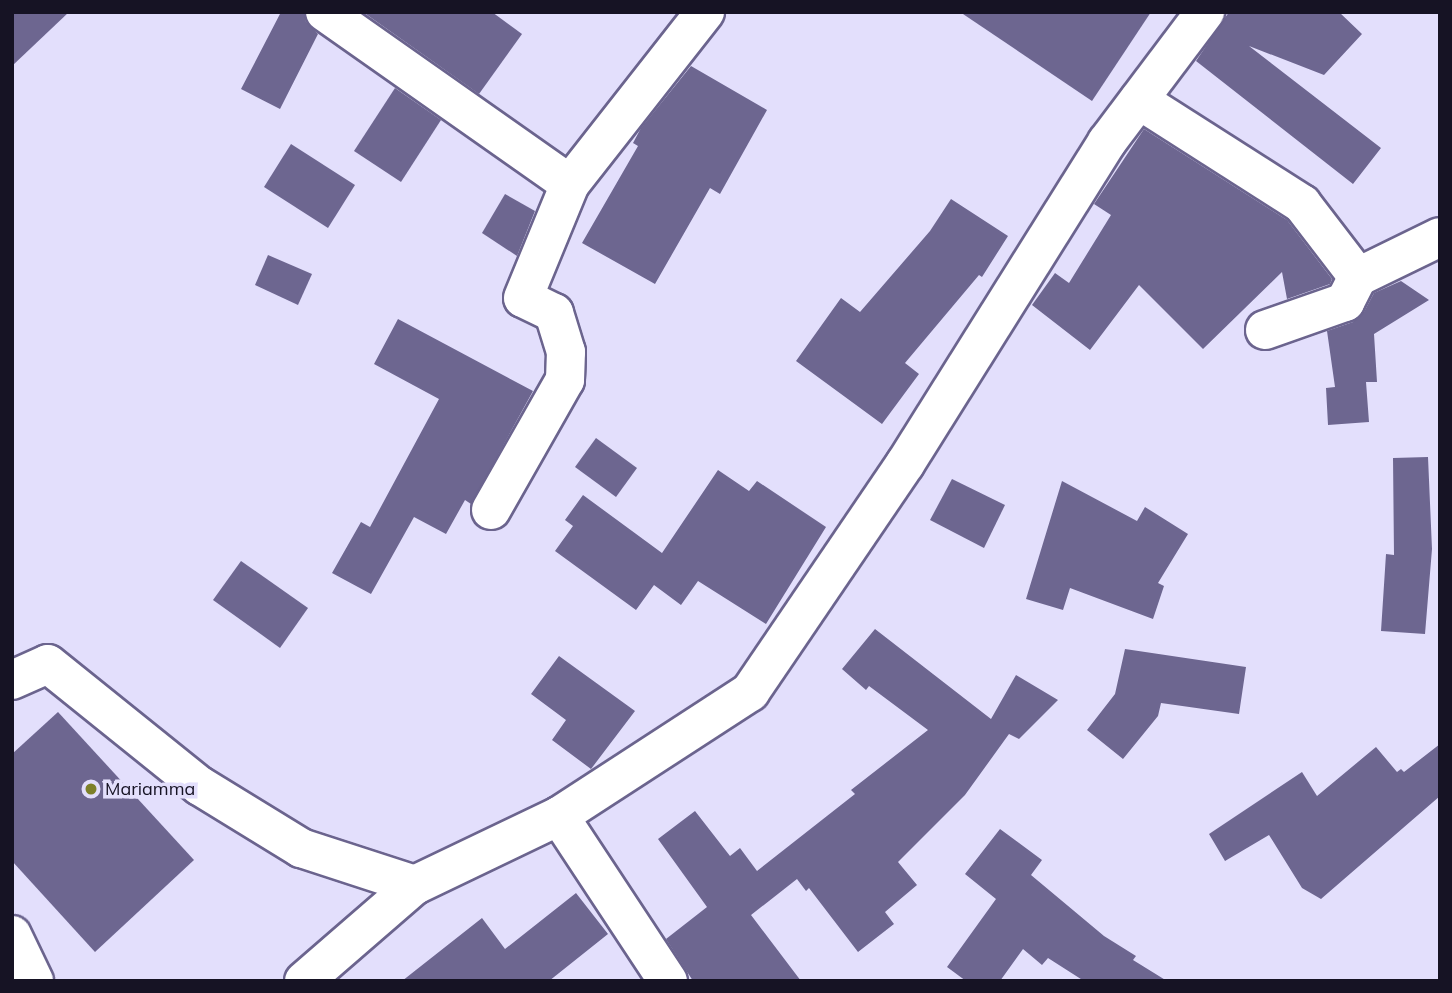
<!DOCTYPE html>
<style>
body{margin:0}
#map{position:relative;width:1452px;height:993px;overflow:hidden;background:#e3dffc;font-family:Mulish,sans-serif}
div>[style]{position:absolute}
.building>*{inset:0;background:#6d6690}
.roads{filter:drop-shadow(2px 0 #6b648e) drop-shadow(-2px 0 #6b648e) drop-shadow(0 2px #6b648e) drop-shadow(0 -2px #6b648e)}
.minor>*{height:38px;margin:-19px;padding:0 19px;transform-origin:19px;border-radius:19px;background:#fff}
.dots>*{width:19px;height:19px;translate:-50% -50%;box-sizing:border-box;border:4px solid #e3dffc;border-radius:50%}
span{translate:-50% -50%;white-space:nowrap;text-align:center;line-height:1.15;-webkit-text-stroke:7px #e3dffc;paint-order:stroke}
.poi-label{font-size:18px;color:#161324}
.left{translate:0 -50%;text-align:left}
.frame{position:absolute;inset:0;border:14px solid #161324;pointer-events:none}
</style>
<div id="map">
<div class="building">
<i style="clip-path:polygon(12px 12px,69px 12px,12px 66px)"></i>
<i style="clip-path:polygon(281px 12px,304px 12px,306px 22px,318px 34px,280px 109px,241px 89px)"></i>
<i style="clip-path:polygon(363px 12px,492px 12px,522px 34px,479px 94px)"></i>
<i style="clip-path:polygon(960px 12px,1151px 12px,1092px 101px)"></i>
<i style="clip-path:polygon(1229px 12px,1339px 12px,1362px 34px,1324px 75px,1249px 46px,1381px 148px,1353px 184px,1196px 61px)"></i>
<i style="clip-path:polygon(691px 66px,767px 110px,720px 194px,710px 188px,655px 284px,582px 243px,638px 146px,633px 143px,641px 128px)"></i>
<i style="clip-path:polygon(395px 88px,441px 120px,401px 182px,354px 151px)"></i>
<i style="clip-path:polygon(1144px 129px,1287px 220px,1332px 279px,1330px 284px,1287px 299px,1282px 272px,1203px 349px,1139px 285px,1090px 350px,1032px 305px,1055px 273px,1069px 283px,1111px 215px,1094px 204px)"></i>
<i style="clip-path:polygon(291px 144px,355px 185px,328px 228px,264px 187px)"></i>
<i style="clip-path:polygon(505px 194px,535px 211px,517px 256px,482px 233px)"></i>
<i style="clip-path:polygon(951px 199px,1008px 236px,982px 277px,979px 275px,905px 363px,919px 374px,882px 424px,796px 361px,841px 298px,860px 312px,930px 231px)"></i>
<i style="clip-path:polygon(268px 255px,312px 274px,298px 305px,255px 285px)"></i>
<i style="clip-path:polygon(1401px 281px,1429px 300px,1374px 334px,1377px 382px,1366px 382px,1369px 422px,1328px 425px,1326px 388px,1335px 387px,1327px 331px,1353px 322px,1364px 312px,1374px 293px)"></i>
<i style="clip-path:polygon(398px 319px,533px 391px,471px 504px,465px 500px,446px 534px,414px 517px,371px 594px,332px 573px,361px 522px,370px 527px,439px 399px,374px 364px)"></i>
<i style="clip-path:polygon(596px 438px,637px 468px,616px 497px,575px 467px)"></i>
<i style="clip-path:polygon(1428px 457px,1432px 549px,1425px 634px,1381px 631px,1386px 554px,1394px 555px,1393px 458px)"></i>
<i style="clip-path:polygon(718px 470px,749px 491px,757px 481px,826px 527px,766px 624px,698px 581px,681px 605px,654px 585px,636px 610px,555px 551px,573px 526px,565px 520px,583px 495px,662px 553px)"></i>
<i style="clip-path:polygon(952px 479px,1005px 505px,984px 548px,930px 520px)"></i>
<i style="clip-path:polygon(1062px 481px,1137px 521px,1145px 507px,1188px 534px,1158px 583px,1164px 586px,1153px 619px,1070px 588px,1063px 610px,1026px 599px)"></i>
<i style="clip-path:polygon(241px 561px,308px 608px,280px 648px,213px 600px)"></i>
<i style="clip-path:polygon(875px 629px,991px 719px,1016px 675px,1058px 700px,1019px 739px,1009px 734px,965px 795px,898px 862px,917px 885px,885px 912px,894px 924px,858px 952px,809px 888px,806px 891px,797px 879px,751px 915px,801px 981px,693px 981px,666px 939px,707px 907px,658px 839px,695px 811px,730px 856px,740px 848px,757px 871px,855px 794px,851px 790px,928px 730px,869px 686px,866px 690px,842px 669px)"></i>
<i style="clip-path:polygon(1125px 649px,1246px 667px,1239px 714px,1161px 703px,1158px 716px,1123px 759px,1087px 730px,1115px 694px)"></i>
<i style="clip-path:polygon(559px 656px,635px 711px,591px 769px,552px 740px,566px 720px,531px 694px)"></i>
<i style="clip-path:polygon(58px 712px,194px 860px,95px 952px,12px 861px,12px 754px)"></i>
<i style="clip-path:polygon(1440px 744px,1440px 796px,1321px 899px,1302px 888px,1269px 835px,1225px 861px,1209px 834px,1302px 772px,1317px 796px,1376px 747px,1397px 772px,1401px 769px,1404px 772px)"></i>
<i style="clip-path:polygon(1000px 829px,1042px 860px,1031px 875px,1104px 936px,1136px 956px,1133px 960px,1167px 981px,1084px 981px,1048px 958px,1042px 965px,1023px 949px,1000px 981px,966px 981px,947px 967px,996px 899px,965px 874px)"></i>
<i style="clip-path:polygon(576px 893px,608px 934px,549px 981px,402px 981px,482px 918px,505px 949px)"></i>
</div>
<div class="roads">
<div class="minor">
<i style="left:325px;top:12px;width:299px;rotate:35.1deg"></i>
<i style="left:570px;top:184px;width:219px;rotate:-51.9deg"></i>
<i style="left:1139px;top:100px;width:193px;rotate:32.5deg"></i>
<i style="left:1302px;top:204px;width:92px;rotate:52.5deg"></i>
<i style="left:1265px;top:330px;width:85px;rotate:-19.3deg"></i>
<i style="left:1345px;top:302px;width:28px;rotate:-63deg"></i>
<i style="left:1358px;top:277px;width:91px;rotate:-26deg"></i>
<i style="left:491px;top:510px;width:150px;rotate:-60.4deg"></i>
<i style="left:565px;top:380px;width:28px;rotate:-88deg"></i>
<i style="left:566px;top:352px;width:41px;rotate:-107.1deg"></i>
<i style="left:554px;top:313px;width:34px;rotate:-154deg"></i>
<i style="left:523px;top:298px;width:123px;rotate:-67.6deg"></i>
<i style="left:12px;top:680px;width:39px;rotate:-24deg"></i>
<i style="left:48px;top:664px;width:195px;rotate:38.8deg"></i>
<i style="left:200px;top:786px;width:119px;rotate:31.5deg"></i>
<i style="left:301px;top:848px;width:120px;rotate:18deg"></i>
<i style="left:559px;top:816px;width:198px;rotate:56.6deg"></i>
<i style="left:12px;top:935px;width:51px;rotate:64.4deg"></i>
<i style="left:304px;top:981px;width:147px;rotate:-40.9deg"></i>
<i style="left:415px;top:885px;width:160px;rotate:-25.6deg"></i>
<i style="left:559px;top:816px;width:228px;rotate:-33deg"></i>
<i style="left:750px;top:692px;width:276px;rotate:-55.8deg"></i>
<i style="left:905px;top:464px;width:380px;rotate:-57.9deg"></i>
<i style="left:1107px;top:142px;width:163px;rotate:-53deg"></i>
</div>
</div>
<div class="dots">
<i style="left:91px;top:789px;background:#7d802a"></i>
</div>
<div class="poi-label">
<span class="left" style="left:105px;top:789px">Mariamma</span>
</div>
<div class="frame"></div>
</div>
